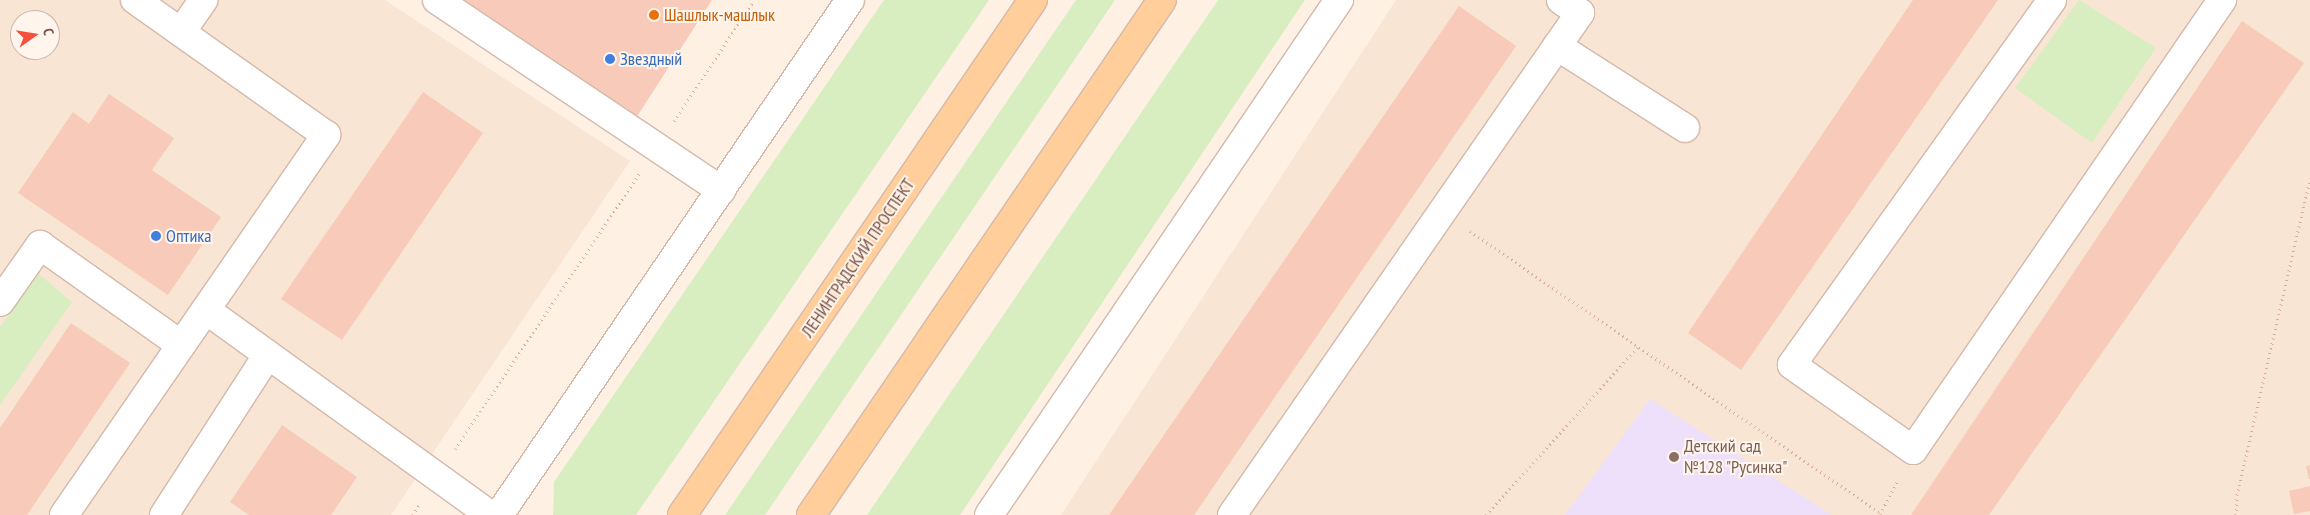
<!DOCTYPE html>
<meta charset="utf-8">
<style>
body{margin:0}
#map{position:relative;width:2310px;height:515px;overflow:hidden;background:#fef1e4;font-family:"PT Sans Narrow",sans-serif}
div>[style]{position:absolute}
.residential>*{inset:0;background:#f9e5d4}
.education>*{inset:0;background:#eee0fb}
.green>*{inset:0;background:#d8eec1}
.building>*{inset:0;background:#f7cab9}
.path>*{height:3px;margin-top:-1.5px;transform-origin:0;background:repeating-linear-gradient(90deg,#dcad9b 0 1px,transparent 0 5px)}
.roads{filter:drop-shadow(1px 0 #d4b9ab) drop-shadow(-1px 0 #d4b9ab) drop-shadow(0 1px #d4b9ab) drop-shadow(0 -1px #d4b9ab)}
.minor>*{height:28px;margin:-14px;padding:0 14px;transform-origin:14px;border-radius:14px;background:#fff}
.major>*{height:28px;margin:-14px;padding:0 14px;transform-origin:14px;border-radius:14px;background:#ffce9a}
.dots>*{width:14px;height:14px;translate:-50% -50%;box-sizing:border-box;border:2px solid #fff5ec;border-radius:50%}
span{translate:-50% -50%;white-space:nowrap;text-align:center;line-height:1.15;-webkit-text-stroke:4px #fff5ec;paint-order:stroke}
.food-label{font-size:18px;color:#c56008}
.left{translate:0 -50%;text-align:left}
.shop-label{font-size:18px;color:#366cbe}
.street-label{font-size:18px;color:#7a5346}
.education-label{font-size:18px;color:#785e54}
.north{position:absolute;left:10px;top:10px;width:50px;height:50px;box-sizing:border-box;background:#fff5ec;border:1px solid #cab4aa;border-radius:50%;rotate:77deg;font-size:14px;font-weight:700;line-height:20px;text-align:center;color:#7a5346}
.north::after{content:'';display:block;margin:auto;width:18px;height:22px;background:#f4503d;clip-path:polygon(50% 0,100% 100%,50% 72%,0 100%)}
</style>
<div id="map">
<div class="residential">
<i style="clip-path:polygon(evenodd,0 0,385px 0,630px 161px,391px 515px,0 515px,0 0,20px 20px,50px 20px,50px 50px,20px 50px,20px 20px)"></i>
<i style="clip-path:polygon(1396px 0,2310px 0,2310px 515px,1061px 515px)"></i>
</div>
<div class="education">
<i style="clip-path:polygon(1650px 399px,1832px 515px,1565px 515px)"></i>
</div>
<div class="green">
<i style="clip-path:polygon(884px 0,989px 0,636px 515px,553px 515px,554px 482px)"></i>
<i style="clip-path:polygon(1076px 0,1115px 0,765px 515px,725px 515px)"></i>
<i style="clip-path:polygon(1218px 0,1305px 0,960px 515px,867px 515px)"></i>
<i style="clip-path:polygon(2079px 0,2156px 48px,2092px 143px,2015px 88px)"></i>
<i style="clip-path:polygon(39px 274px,72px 302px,0 405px,0 327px)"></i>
</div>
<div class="building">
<i style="clip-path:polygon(457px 0,712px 0,636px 118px)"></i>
<i style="clip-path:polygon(1913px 0,1998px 0,1741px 370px,1688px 333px)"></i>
<i style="clip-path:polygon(1459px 6px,1516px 46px,1194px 515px,1109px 515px)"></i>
<i style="clip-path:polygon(2242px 21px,2304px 63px,1989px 515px,1911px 515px)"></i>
<i style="clip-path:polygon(423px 92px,483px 133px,342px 340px,281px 299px)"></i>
<i style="clip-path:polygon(109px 94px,174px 138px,152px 170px,221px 217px,168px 295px,18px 193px,73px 112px,89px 124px)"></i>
<i style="clip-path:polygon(71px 323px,130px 363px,27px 515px,0 515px,0 428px)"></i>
<i style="clip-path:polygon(282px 425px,357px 477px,331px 515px,249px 515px,230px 502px)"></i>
<i style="clip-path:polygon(2310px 465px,2310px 479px,2309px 479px,2306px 466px)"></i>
<i style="clip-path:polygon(2310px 486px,2310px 511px,2294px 514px,2289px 491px)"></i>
</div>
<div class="path">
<i style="left:674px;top:121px;width:145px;rotate:-56.5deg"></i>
<i style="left:1470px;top:231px;width:498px;rotate:34.5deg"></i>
<i style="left:455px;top:449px;width:331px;rotate:-56.2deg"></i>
<i style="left:1880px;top:514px;width:38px;rotate:-62deg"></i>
<i style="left:413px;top:515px;width:12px;rotate:-59deg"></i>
<i style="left:1486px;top:515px;width:227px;rotate:-47.9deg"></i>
<i style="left:2236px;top:515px;width:20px;rotate:-87deg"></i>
<i style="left:2237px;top:495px;width:325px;rotate:-77deg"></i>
</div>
<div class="roads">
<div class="minor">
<i style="left:437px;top:0;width:342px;rotate:33.8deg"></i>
<i style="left:2052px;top:0;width:448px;rotate:125.5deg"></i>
<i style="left:1792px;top:365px;width:148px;rotate:35.1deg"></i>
<i style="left:1913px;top:450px;width:546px;rotate:-55.52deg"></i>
<i style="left:181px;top:32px;width:39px;rotate:-55deg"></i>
<i style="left:1557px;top:46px;width:152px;rotate:32.6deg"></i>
<i style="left:0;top:302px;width:70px;rotate:-54.9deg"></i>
<i style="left:40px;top:245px;width:173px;rotate:35.3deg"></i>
<i style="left:206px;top:310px;width:350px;rotate:35.8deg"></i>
<i style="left:64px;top:515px;width:462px;rotate:-55.4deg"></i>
<i style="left:326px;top:135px;width:234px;rotate:-144.7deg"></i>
<i style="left:164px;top:515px;width:189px;rotate:-57.1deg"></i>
<i style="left:499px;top:515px;width:623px;rotate:-55.72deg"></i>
<i style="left:989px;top:515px;width:623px;rotate:-55.8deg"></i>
<i style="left:1232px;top:515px;width:611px;rotate:-55.27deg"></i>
<i style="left:1580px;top:13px;width:23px;rotate:-146deg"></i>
</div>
<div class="major">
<i style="left:682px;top:515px;width:623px;rotate:-55.72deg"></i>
<i style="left:811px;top:515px;width:623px;rotate:-55.72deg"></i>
</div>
</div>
<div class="dots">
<i style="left:654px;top:15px;background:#e8710a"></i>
<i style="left:610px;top:59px;background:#3f7fe0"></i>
<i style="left:156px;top:236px;background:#3f7fe0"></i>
<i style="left:1674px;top:457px;background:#8d6e63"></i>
</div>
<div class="food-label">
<span class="left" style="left:664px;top:15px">Шашлык-машлык</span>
</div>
<div class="shop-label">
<span class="left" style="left:620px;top:59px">Звездный</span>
<span class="left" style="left:166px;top:236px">Оптика</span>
</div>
<div class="street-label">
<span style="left:858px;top:258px;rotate:-56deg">ЛЕНИНГРАДСКИЙ ПРОСПЕКТ</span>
</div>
<div class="education-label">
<span class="left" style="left:1684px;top:457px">Детский сад<br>№128 "Русинка"</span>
</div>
<div class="north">С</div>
</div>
